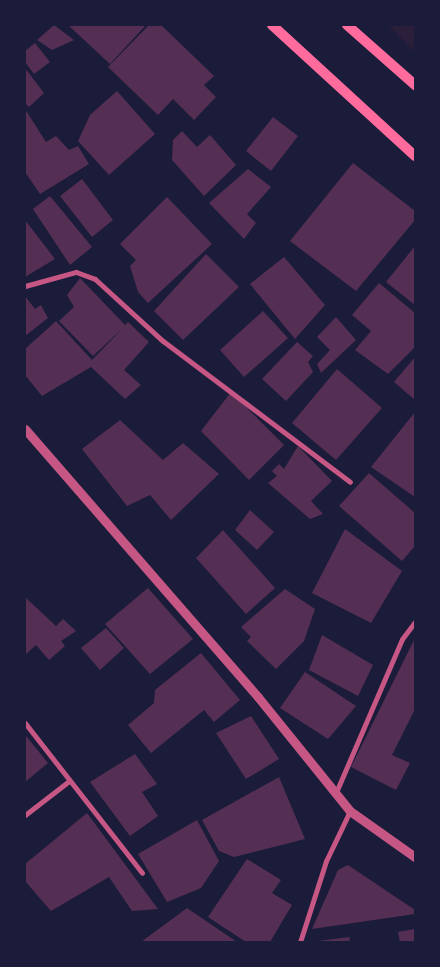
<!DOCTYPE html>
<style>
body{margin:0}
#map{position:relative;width:440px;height:967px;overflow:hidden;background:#1b1b3a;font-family:"IBM Plex Serif",serif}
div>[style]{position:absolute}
.green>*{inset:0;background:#2a1e3b}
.building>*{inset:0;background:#542f53}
.minor>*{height:5px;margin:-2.5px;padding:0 2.5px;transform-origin:2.5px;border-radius:2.5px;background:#c65784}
.tertiary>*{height:9px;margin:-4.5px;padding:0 4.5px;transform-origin:4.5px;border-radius:4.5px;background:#c65784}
.secondary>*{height:10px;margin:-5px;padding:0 5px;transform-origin:5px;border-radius:5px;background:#ff6b9d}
span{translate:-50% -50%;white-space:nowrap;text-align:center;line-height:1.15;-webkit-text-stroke:5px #1b1b3a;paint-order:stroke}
.frame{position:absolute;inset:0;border:26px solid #1b1b3a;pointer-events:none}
</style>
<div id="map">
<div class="green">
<i style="clip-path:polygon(388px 25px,415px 25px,415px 52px)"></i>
</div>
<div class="building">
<i style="clip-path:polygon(54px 25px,74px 40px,52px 50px,37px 40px)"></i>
<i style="clip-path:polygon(68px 25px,146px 25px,110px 64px)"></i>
<i style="clip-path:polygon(149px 25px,161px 25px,214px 76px,204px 85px,216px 97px,194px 120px,173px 99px,158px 115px,108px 67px)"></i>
<i style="clip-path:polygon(35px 43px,50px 62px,34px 74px,25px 62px,25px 51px)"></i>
<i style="clip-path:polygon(25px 68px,44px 93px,29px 107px,25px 103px)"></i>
<i style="clip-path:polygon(117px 91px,155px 134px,109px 175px,78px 141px,90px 115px)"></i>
<i style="clip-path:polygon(25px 109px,46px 142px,56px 136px,69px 150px,78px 146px,89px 164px,40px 194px,25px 172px)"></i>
<i style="clip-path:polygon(273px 117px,298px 136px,271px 171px,246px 151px)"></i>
<i style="clip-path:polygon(182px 131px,197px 147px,210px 135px,236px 165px,204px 196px,172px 160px,173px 140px)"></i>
<i style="clip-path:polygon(353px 163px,415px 211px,415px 220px,356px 291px,290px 241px)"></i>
<i style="clip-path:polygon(248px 169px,271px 187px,247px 214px,256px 223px,244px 239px,209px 203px)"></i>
<i style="clip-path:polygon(82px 179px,113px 220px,92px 237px,60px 196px)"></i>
<i style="clip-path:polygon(50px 196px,92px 247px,70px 265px,33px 209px)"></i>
<i style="clip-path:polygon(167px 197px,212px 244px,148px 303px,138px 292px,130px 266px,136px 260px,120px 244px)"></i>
<i style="clip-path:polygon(25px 220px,55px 259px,25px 277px)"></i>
<i style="clip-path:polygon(415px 246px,415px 305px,386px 282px)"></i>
<i style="clip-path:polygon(206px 254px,239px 287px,183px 340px,154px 311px)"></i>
<i style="clip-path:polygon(284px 257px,325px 305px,295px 339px,250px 284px)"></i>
<i style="clip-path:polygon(80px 278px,125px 325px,128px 322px,149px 342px,124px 370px,141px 385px,125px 399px,91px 367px,42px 396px,25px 375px,25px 349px,56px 321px,92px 360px,123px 328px,93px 356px,59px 321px,74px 307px,67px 295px)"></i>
<i style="clip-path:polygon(379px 283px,415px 313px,415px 347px,388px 374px,355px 350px,371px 331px,352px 315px)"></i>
<i style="clip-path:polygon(25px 296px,35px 309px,41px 305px,48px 318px,25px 336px)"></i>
<i style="clip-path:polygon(263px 311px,288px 338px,244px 377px,220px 350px)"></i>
<i style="clip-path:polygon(336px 317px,356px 340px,321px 373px,317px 364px,330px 350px,317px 337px)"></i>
<i style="clip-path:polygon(297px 342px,313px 356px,308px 362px,313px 372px,286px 401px,262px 379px)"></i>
<i style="clip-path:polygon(415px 357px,415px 400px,394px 382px)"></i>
<i style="clip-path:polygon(337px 369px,382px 408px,336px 460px,292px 423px)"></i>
<i style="clip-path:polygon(231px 392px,284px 445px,249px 480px,201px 431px)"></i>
<i style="clip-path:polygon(415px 412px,415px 497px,371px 467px)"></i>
<i style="clip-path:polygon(120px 420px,163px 460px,183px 443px,219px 474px,171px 520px,150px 495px,127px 506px,82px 449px)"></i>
<i style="clip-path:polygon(298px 446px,332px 481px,311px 501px,323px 514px,310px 519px,268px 483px,277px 476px,272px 471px,279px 464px,284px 469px)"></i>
<i style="clip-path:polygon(369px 473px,415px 513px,415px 546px,402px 561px,339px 506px)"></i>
<i style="clip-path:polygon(250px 510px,274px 532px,257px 550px,235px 530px)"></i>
<i style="clip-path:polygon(345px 529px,402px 571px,371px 623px,312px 593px)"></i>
<i style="clip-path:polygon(223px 530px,275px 588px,246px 614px,196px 558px)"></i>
<i style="clip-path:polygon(148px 588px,193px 639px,150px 674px,105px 624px)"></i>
<i style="clip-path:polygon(285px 589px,315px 609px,304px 641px,276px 669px,247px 641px,251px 637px,241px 627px)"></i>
<i style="clip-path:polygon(25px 597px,56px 626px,63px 619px,76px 631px,61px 641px,65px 646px,49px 660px,36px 645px,25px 655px)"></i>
<i style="clip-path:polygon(106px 628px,124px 648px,100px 670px,81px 648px)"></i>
<i style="clip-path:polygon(322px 635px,373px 665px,358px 696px,309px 670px)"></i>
<i style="clip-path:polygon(415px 638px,415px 709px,392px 755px,410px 763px,396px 790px,351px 767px)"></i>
<i style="clip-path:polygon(201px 653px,240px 700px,214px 722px,204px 710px,151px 753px,128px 725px,154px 703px,155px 690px)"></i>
<i style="clip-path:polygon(305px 672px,356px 706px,328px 739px,280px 708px)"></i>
<i style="clip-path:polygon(251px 716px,279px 759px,246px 779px,216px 733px)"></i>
<i style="clip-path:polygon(26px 736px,48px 763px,25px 782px,25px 738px)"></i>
<i style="clip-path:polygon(135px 754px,157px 784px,142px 792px,158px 816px,130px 836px,90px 782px)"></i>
<i style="clip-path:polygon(279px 777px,305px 839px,234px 857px,219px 851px,202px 820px)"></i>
<i style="clip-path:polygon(87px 813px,158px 909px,132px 911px,109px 877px,51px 911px,25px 881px,25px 864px)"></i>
<i style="clip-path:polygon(197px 820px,219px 861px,201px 888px,167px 902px,138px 854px)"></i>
<i style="clip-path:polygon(247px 859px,281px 880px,272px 893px,292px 905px,270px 942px,246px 942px,208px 917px)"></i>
<i style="clip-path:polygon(348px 865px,415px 910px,415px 914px,312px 929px,338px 870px)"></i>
<i style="clip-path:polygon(187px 908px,237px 942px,141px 942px)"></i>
<i style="clip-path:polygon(415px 929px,415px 942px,400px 942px,398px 932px)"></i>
<i style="clip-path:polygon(350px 937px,349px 942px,318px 942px,318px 941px)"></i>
</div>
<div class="minor">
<i style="left:25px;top:286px;width:53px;rotate:-15.4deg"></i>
<i style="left:76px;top:272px;width:20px;rotate:20deg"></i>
<i style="left:95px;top:279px;width:92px;rotate:42.4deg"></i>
<i style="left:163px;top:341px;width:234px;rotate:37deg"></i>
<i style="left:25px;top:723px;width:190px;rotate:52deg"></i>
<i style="left:337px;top:790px;width:164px;rotate:-66.7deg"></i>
<i style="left:402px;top:639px;width:21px;rotate:-53deg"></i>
<i style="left:25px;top:815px;width:56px;rotate:-37.7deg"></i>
<i style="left:300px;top:942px;width:85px;rotate:-72.2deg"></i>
<i style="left:326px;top:861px;width:55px;rotate:-64.4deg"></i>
</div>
<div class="tertiary">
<i style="left:25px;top:429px;width:355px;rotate:49deg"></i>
<i style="left:258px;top:697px;width:146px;rotate:51.1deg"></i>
<i style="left:350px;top:811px;width:80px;rotate:35.3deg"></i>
</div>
<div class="secondary">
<i style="left:272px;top:25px;width:194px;rotate:42.5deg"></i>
<i style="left:347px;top:25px;width:91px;rotate:41.4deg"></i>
</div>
<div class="frame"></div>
</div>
